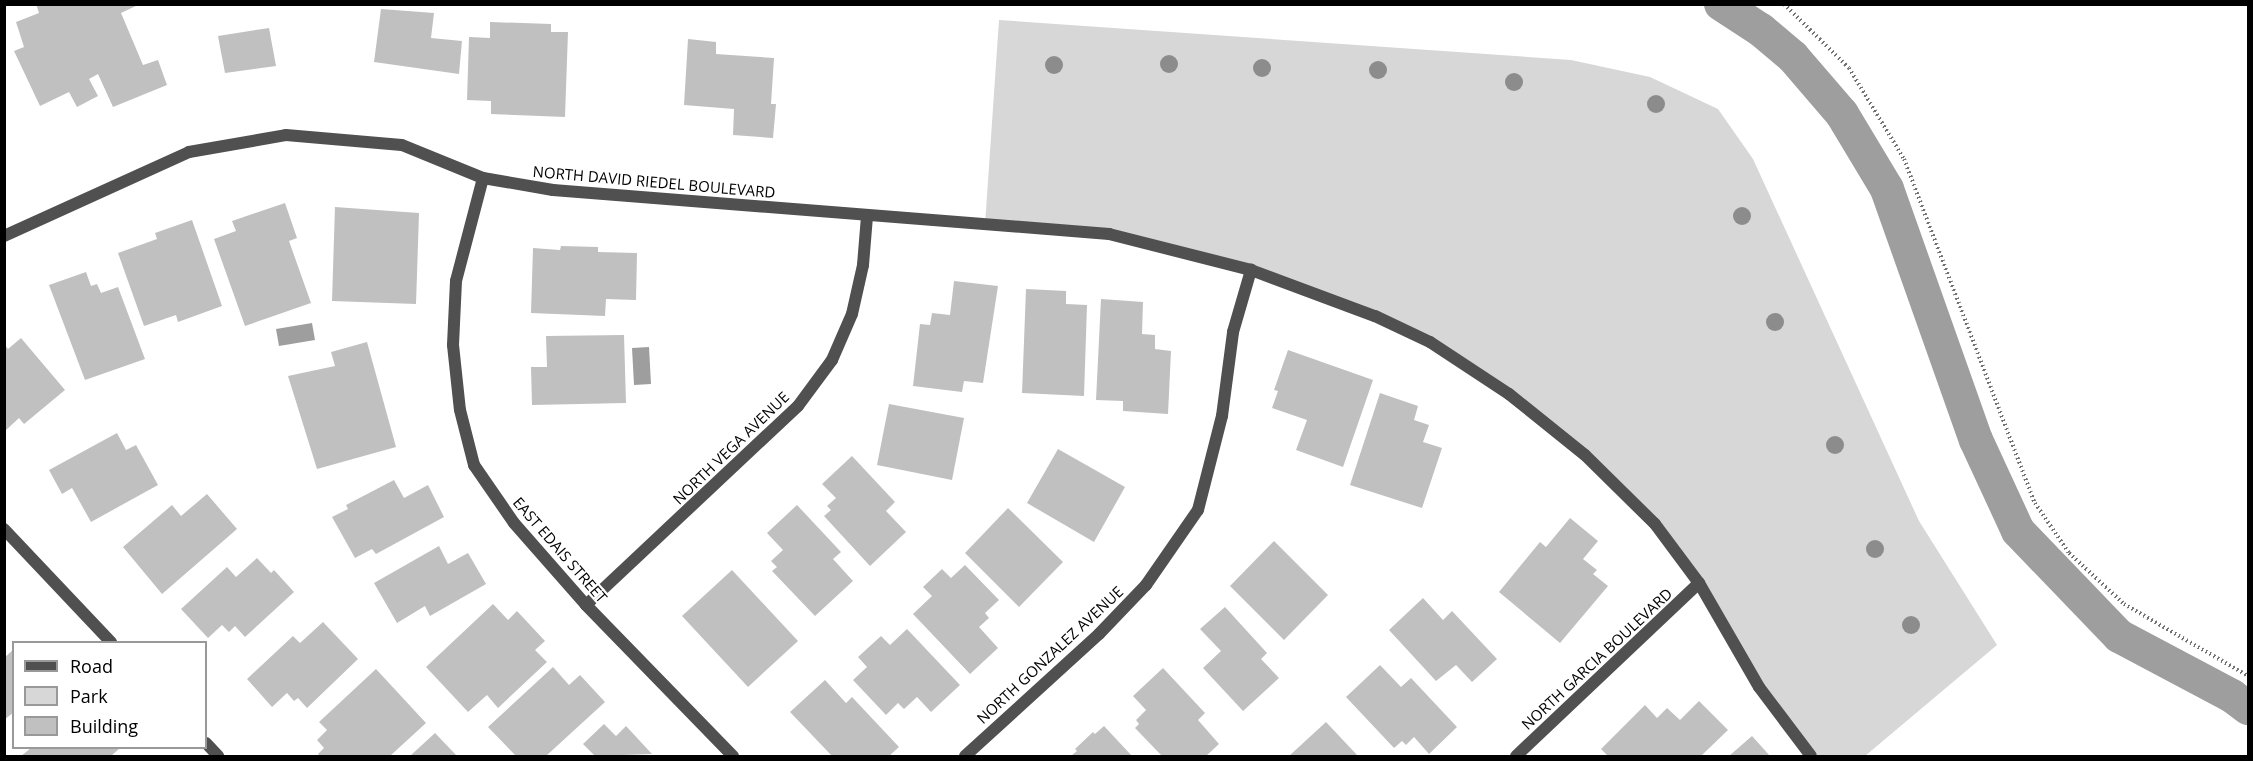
<!DOCTYPE html>
<style>
body{margin:0}
#map{position:relative;width:2253px;height:761px;overflow:hidden;background:#fff;font-family:"Open Sans",sans-serif}
div>[style]{position:absolute}
.green>*{inset:0;background:#d7d7d7}
.water>*{inset:0;background:#9e9e9e}
.canal>*{height:34px;margin:-17px;padding:0 17px;transform-origin:17px;border-radius:17px;background:#9e9e9e}
.building>*{inset:0;background:#c0c0c0}
.path>*{height:4px;margin-top:-2px;transform-origin:0;background:repeating-linear-gradient(90deg,#727272 0 1.5px,transparent 0 4.5px)}
.minor>*{height:12px;margin:-6px;padding:0 6px;transform-origin:6px;border-radius:6px;background:#505050}
.trees>*{width:18px;height:18px;margin:-9px;border-radius:50%;background:#8c8c8c}
span{translate:-50% -50%;white-space:nowrap;text-align:center;line-height:1.15;-webkit-text-stroke:4.5px #fff;paint-order:stroke}
.street-label{font-size:15px;color:#000}
.frame{position:absolute;inset:0;border:6px solid #000;pointer-events:none}
.legend{position:absolute;left:12px;top:641px;width:195px;height:108px;box-sizing:border-box;background:#fff;border:2px solid #999;margin:0;padding:8px 10px;list-style:none;font-size:18px;color:#000}
.legend li{display:flex;align-items:center;gap:12px;height:30px}
.legend b{width:30px;border:2px solid #999}
</style>
<div id="map">
<div class="green">
<i style="clip-path:polygon(999px 20px,1571px 60px,1650px 77px,1718px 109px,1753px 159px,1919px 521px,1997px 645px,1865px 756px,1811px 756px,1655px 524px,1585px 455px,1430px 342px,1251px 270px,1109px 234px,985px 225px)"></i>
</div>
<div class="water">
<i style="clip-path:polygon(312px 323px,315px 340px,279px 346px,276px 329px)"></i>
<i style="clip-path:polygon(649px 347px,651px 384px,634px 385px,632px 348px)"></i>
</div>
<div class="canal">
<i style="left:1721px;top:4px;width:48px;rotate:33deg"></i>
<i style="left:1761px;top:30px;width:42px;rotate:40.2deg"></i>
<i style="left:1793px;top:57px;width:75px;rotate:49.3deg"></i>
<i style="left:1842px;top:114px;width:87px;rotate:59deg"></i>
<i style="left:1887px;top:189px;width:266px;rotate:70.5deg"></i>
<i style="left:1976px;top:440px;width:100px;rotate:65.2deg"></i>
<i style="left:2018px;top:531px;width:146px;rotate:46.1deg"></i>
<i style="left:2119px;top:636px;width:128px;rotate:28deg"></i>
<i style="left:2232px;top:696px;width:20px;rotate:37deg"></i>
</div>
<div class="building">
<i style="clip-path:polygon(36px 4px,140px 4px,121px 13px,143px 65px,158px 60px,167px 85px,113px 107px,98px 74px,89px 79px,98px 96px,77px 107px,69px 92px,40px 106px,14px 51px,24px 47px,16px 22px,39px 13px)"></i>
<i style="clip-path:polygon(381px 9px,434px 13px,431px 38px,462px 41px,459px 74px,374px 62px)"></i>
<i style="clip-path:polygon(490px 22px,551px 24px,551px 32px,568px 32px,565px 117px,491px 114px,491px 101px,467px 100px,469px 37px,490px 38px)"></i>
<i style="clip-path:polygon(269px 28px,276px 66px,225px 73px,218px 36px)"></i>
<i style="clip-path:polygon(688px 39px,716px 42px,716px 54px,774px 58px,771px 104px,776px 104px,773px 138px,733px 135px,734px 109px,684px 105px)"></i>
<i style="clip-path:polygon(285px 203px,297px 238px,289px 241px,311px 303px,245px 326px,214px 239px,236px 231px,232px 221px)"></i>
<i style="clip-path:polygon(335px 207px,419px 213px,416px 304px,332px 301px)"></i>
<i style="clip-path:polygon(192px 220px,222px 306px,178px 322px,176px 315px,144px 326px,118px 253px,157px 239px,155px 233px)"></i>
<i style="clip-path:polygon(561px 246px,598px 247px,598px 252px,637px 253px,636px 300px,606px 299px,605px 316px,531px 313px,533px 248px,560px 250px)"></i>
<i style="clip-path:polygon(86px 272px,91px 286px,97px 284px,101px 293px,118px 287px,145px 359px,85px 380px,49px 285px)"></i>
<i style="clip-path:polygon(954px 281px,998px 286px,983px 383px,964px 381px,962px 392px,913px 386px,920px 324px,930px 325px,932px 313px,950px 315px)"></i>
<i style="clip-path:polygon(1026px 289px,1066px 291px,1066px 304px,1087px 305px,1084px 396px,1022px 393px)"></i>
<i style="clip-path:polygon(1101px 299px,1143px 302px,1142px 334px,1155px 335px,1155px 349px,1171px 351px,1168px 414px,1123px 411px,1123px 401px,1096px 400px)"></i>
<i style="clip-path:polygon(624px 335px,626px 403px,532px 405px,531px 367px,547px 367px,546px 336px)"></i>
<i style="clip-path:polygon(21px 338px,65px 390px,24px 424px,19px 418px,5px 431px,5px 345px,8px 349px)"></i>
<i style="clip-path:polygon(367px 342px,396px 447px,317px 469px,288px 376px,335px 366px,331px 352px)"></i>
<i style="clip-path:polygon(1288px 350px,1373px 380px,1343px 467px,1296px 450px,1307px 420px,1272px 408px,1278px 391px,1274px 390px)"></i>
<i style="clip-path:polygon(1380px 393px,1418px 406px,1414px 420px,1429px 425px,1423px 442px,1442px 448px,1422px 508px,1350px 485px)"></i>
<i style="clip-path:polygon(889px 404px,964px 418px,952px 480px,877px 465px)"></i>
<i style="clip-path:polygon(117px 433px,126px 450px,136px 445px,158px 485px,91px 522px,72px 488px,62px 494px,49px 470px)"></i>
<i style="clip-path:polygon(1058px 449px,1125px 487px,1094px 542px,1027px 503px)"></i>
<i style="clip-path:polygon(852px 456px,895px 502px,886px 511px,906px 532px,870px 566px,824px 516px,831px 510px,827px 506px,836px 498px,822px 484px)"></i>
<i style="clip-path:polygon(394px 480px,404px 498px,428px 485px,444px 517px,376px 554px,372px 549px,355px 558px,332px 517px,348px 509px,346px 505px)"></i>
<i style="clip-path:polygon(207px 494px,237px 529px,162px 594px,123px 547px,172px 505px,181px 516px)"></i>
<i style="clip-path:polygon(797px 505px,841px 552px,833px 559px,853px 581px,815px 616px,772px 571px,777px 567px,771px 561px,783px 550px,767px 533px)"></i>
<i style="clip-path:polygon(1008px 508px,1063px 562px,1019px 607px,965px 553px)"></i>
<i style="clip-path:polygon(1570px 518px,1598px 541px,1583px 559px,1597px 570px,1593px 574px,1608px 586px,1560px 643px,1499px 592px,1540px 542px,1546px 547px)"></i>
<i style="clip-path:polygon(1274px 541px,1328px 595px,1284px 640px,1230px 586px)"></i>
<i style="clip-path:polygon(439px 546px,448px 564px,468px 553px,486px 584px,430px 616px,425px 606px,397px 623px,374px 583px)"></i>
<i style="clip-path:polygon(257px 558px,271px 573px,274px 570px,294px 592px,245px 637px,235px 626px,229px 632px,222px 625px,208px 638px,181px 609px,227px 567px,236px 577px)"></i>
<i style="clip-path:polygon(965px 565px,999px 600px,985px 613px,989px 618px,979px 627px,998px 648px,970px 674px,913px 614px,932px 596px,923px 587px,942px 569px,951px 578px)"></i>
<i style="clip-path:polygon(732px 570px,798px 641px,748px 687px,682px 616px)"></i>
<i style="clip-path:polygon(1423px 598px,1443px 620px,1452px 611px,1497px 659px,1472px 682px,1456px 665px,1436px 681px,1389px 630px)"></i>
<i style="clip-path:polygon(493px 604px,508px 620px,517px 611px,545px 641px,535px 650px,547px 662px,498px 708px,487px 695px,468px 712px,426px 667px)"></i>
<i style="clip-path:polygon(1225px 607px,1267px 653px,1261px 659px,1279px 678px,1243px 711px,1203px 668px,1221px 651px,1200px 629px)"></i>
<i style="clip-path:polygon(323px 622px,358px 659px,307px 708px,298px 698px,294px 701px,287px 693px,272px 707px,247px 679px,293px 636px,300px 643px)"></i>
<i style="clip-path:polygon(907px 629px,960px 685px,931px 712px,917px 697px,904px 709px,898px 703px,886px 715px,853px 680px,867px 667px,858px 657px,881px 636px,890px 645px)"></i>
<i style="clip-path:polygon(14px 649px,14px 712px,4px 720px,4px 658px)"></i>
<i style="clip-path:polygon(1380px 665px,1401px 687px,1411px 678px,1457px 727px,1429px 754px,1414px 737px,1406px 745px,1402px 741px,1394px 748px,1346px 697px)"></i>
<i style="clip-path:polygon(553px 667px,569px 685px,580px 675px,605px 702px,546px 756px,516px 756px,488px 727px)"></i>
<i style="clip-path:polygon(1163px 668px,1205px 713px,1198px 720px,1219px 744px,1206px 756px,1162px 756px,1135px 728px,1139px 724px,1136px 720px,1146px 710px,1133px 696px)"></i>
<i style="clip-path:polygon(376px 669px,426px 723px,390px 756px,320px 756px,318px 754px,324px 748px,317px 740px,327px 730px,319px 722px)"></i>
<i style="clip-path:polygon(825px 680px,846px 703px,852px 697px,899px 747px,889px 756px,832px 756px,790px 712px)"></i>
<i style="clip-path:polygon(1699px 701px,1728px 730px,1701px 756px,1608px 756px,1601px 749px,1645px 705px,1657px 718px,1667px 708px,1680px 720px)"></i>
<i style="clip-path:polygon(1326px 722px,1358px 756px,1289px 756px)"></i>
<i style="clip-path:polygon(604px 724px,616px 736px,626px 726px,652px 754px,595px 756px,583px 744px)"></i>
<i style="clip-path:polygon(1104px 726px,1132px 756px,1071px 756px,1077px 751px,1075px 749px,1093px 732px,1095px 734px)"></i>
<i style="clip-path:polygon(435px 733px,457px 756px,410px 756px)"></i>
<i style="clip-path:polygon(1752px 736px,1770px 756px,1729px 756px)"></i>
<i style="clip-path:polygon(31px 748px,120px 748px,111px 756px,21px 756px)"></i>
</div>
<div class="path">
<i style="left:1784px;top:4px;width:91px;rotate:44.6deg"></i>
<i style="left:1849px;top:68px;width:106px;rotate:58.9deg"></i>
<i style="left:1904px;top:159px;width:368px;rotate:69.2deg"></i>
<i style="left:2035px;top:503px;width:60px;rotate:55.8deg"></i>
<i style="left:2069px;top:553px;width:75px;rotate:42.8deg"></i>
<i style="left:2124px;top:604px;width:143px;rotate:30.1deg"></i>
</div>
<div class="minor">
<i style="left:483px;top:178px;width:106px;rotate:104.7deg"></i>
<i style="left:456px;top:281px;width:64px;rotate:92.7deg"></i>
<i style="left:453px;top:345px;width:65px;rotate:83.9deg"></i>
<i style="left:460px;top:410px;width:57px;rotate:75.7deg"></i>
<i style="left:474px;top:465px;width:70px;rotate:55.4deg"></i>
<i style="left:514px;top:523px;width:109px;rotate:48.7deg"></i>
<i style="left:586px;top:605px;width:211px;rotate:45.8deg"></i>
<i style="left:4px;top:236px;width:203px;rotate:-24.4deg"></i>
<i style="left:189px;top:152px;width:98px;rotate:-9.9deg"></i>
<i style="left:286px;top:135px;width:116px;rotate:4.9deg"></i>
<i style="left:402px;top:145px;width:87px;rotate:22.2deg"></i>
<i style="left:483px;top:178px;width:71px;rotate:9.7deg"></i>
<i style="left:553px;top:190px;width:558px;rotate:4.52deg"></i>
<i style="left:1109px;top:234px;width:146px;rotate:14.2deg"></i>
<i style="left:1251px;top:270px;width:132px;rotate:20.4deg"></i>
<i style="left:1375px;top:316px;width:61px;rotate:25.3deg"></i>
<i style="left:1430px;top:342px;width:95px;rotate:33.4deg"></i>
<i style="left:1509px;top:394px;width:97px;rotate:38.8deg"></i>
<i style="left:1585px;top:455px;width:98px;rotate:44.6deg"></i>
<i style="left:1655px;top:524px;width:74px;rotate:53.3deg"></i>
<i style="left:1699px;top:583px;width:120px;rotate:60deg"></i>
<i style="left:1759px;top:687px;width:86px;rotate:53deg"></i>
<i style="left:4px;top:529px;width:156px;rotate:46.6deg"></i>
<i style="left:586px;top:605px;width:291px;rotate:-43.2deg"></i>
<i style="left:798px;top:406px;width:57px;rotate:-53.5deg"></i>
<i style="left:832px;top:360px;width:50px;rotate:-66.5deg"></i>
<i style="left:852px;top:314px;width:50px;rotate:-77.3deg"></i>
<i style="left:863px;top:265px;width:49px;rotate:-85.3deg"></i>
<i style="left:206px;top:743px;width:18px;rotate:47deg"></i>
<i style="left:965px;top:756px;width:181px;rotate:-42.3deg"></i>
<i style="left:1099px;top:634px;width:68px;rotate:-46.2deg"></i>
<i style="left:1146px;top:585px;width:91px;rotate:-55.3deg"></i>
<i style="left:1198px;top:510px;width:97px;rotate:-75.7deg"></i>
<i style="left:1222px;top:416px;width:85px;rotate:-82.5deg"></i>
<i style="left:1233px;top:332px;width:65px;rotate:-73.8deg"></i>
<i style="left:1516px;top:756px;width:252px;rotate:-43.4deg"></i>
</div>
<div class="trees">
<i style="left:1169px;top:64px"></i>
<i style="left:1054px;top:65px"></i>
<i style="left:1262px;top:68px"></i>
<i style="left:1378px;top:70px"></i>
<i style="left:1514px;top:82px"></i>
<i style="left:1656px;top:104px"></i>
<i style="left:1742px;top:216px"></i>
<i style="left:1775px;top:322px"></i>
<i style="left:1835px;top:445px"></i>
<i style="left:1875px;top:549px"></i>
<i style="left:1911px;top:625px"></i>
</div>
<div class="street-label">
<span style="left:654px;top:182px;rotate:5deg">NORTH DAVID RIEDEL BOULEVARD</span>
<span style="left:731px;top:448px;rotate:-44deg">NORTH VEGA AVENUE</span>
<span style="left:560px;top:550px;rotate:49deg">EAST EDAIS STREET</span>
<span style="left:1050px;top:655px;rotate:-43deg">NORTH GONZALEZ AVENUE</span>
<span style="left:1597px;top:659px;rotate:-43deg">NORTH GARCIA BOULEVARD</span>
</div>
<div class="frame"></div>
<ul class="legend">
<li><b style="height:8px;background:#505050"></b>Road</li>
<li><b style="height:16px;background:#d7d7d7"></b>Park</li>
<li><b style="height:16px;background:#c0c0c0"></b>Building</li>
</ul>
</div>
